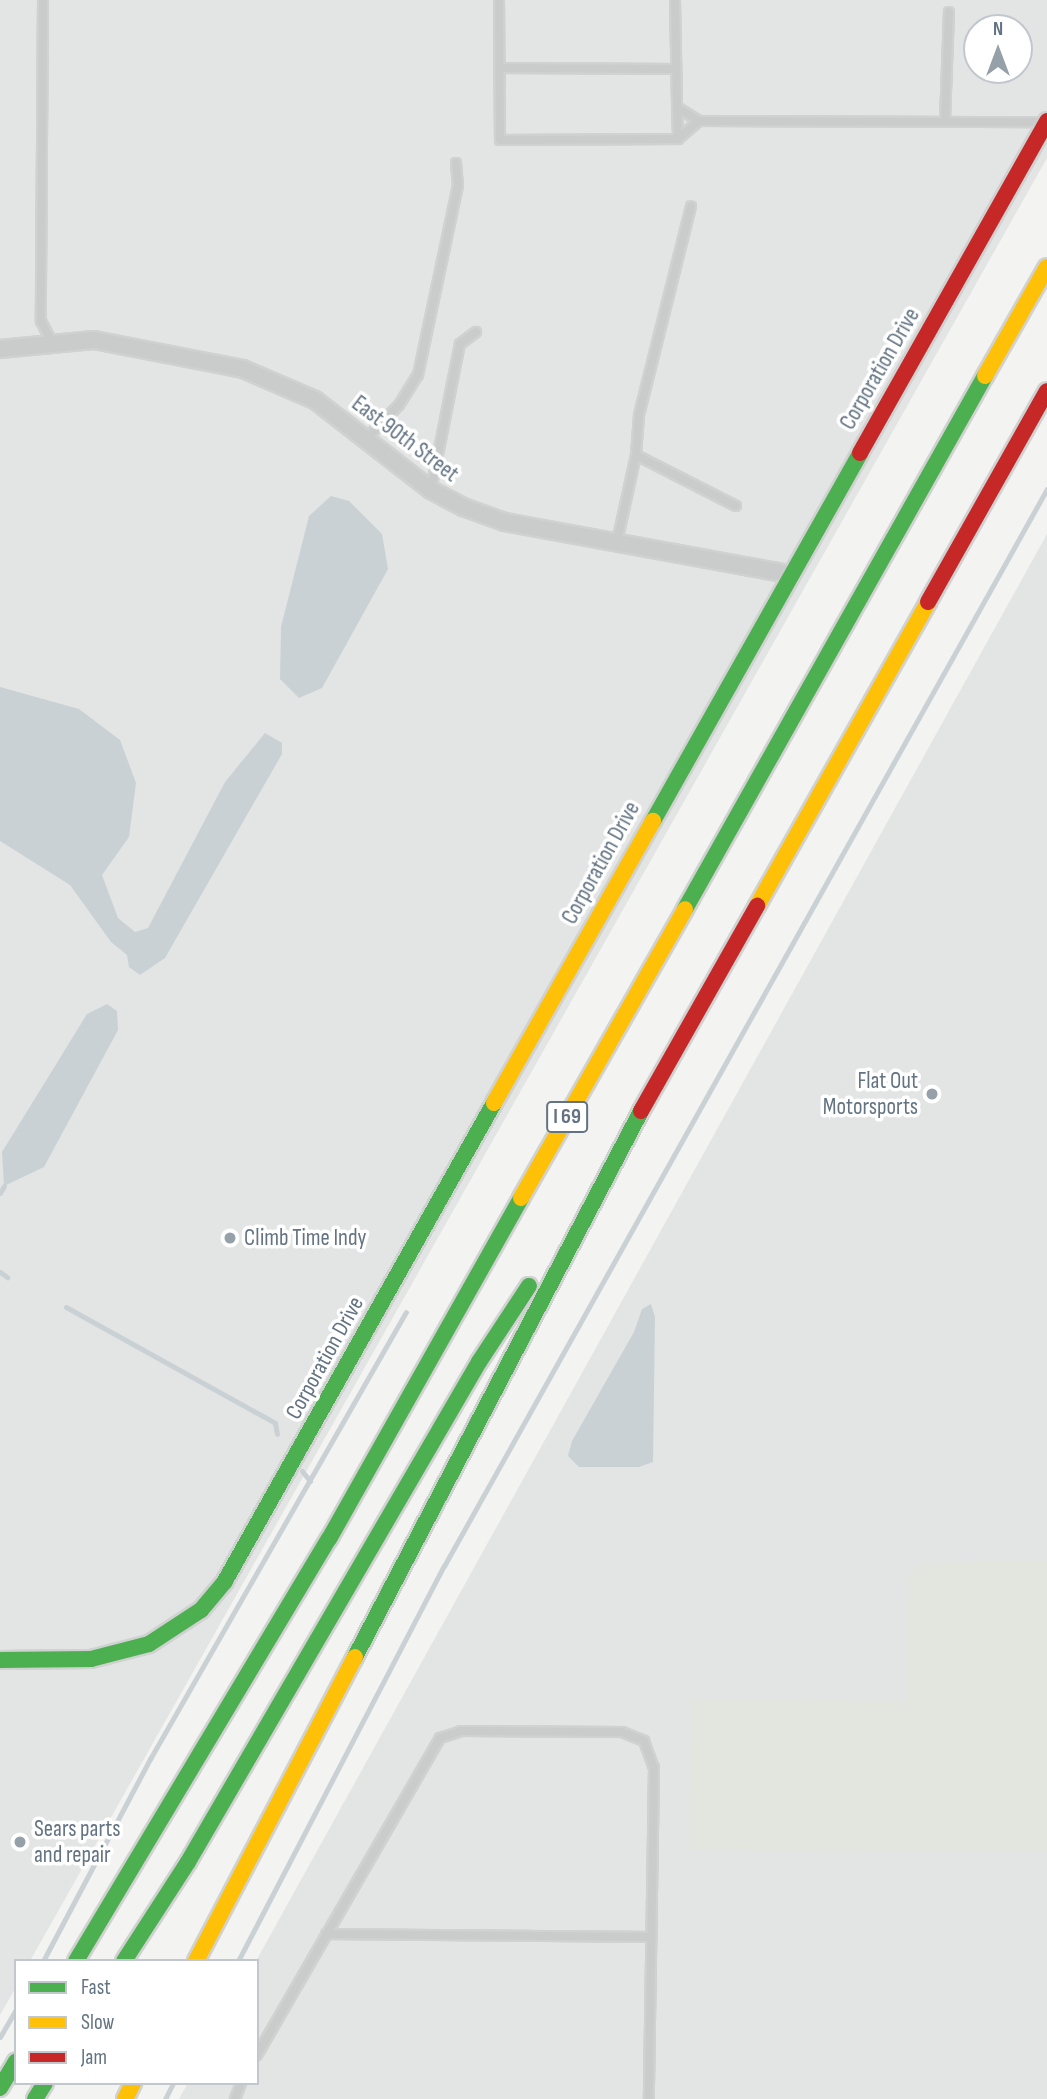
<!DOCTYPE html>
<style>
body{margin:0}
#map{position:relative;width:1047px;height:2099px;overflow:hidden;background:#f3f3f1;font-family:"Sofia Sans Condensed",sans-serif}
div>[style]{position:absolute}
.built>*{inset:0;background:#e3e5e4}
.green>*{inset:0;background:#e2e6df}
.water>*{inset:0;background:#cad1d4}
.stream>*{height:5px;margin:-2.5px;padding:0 2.5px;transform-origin:2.5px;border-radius:2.5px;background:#cad1d4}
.roads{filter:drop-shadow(2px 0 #d0d1d1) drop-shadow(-2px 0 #d0d1d1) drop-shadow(0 2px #d0d1d1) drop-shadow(0 -2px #d0d1d1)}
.lane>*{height:8px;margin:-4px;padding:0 4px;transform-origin:4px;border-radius:4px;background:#cacccc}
.street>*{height:16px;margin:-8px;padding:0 8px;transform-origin:8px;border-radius:8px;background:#cacccc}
.fast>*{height:16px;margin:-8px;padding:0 8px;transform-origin:8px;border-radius:8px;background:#4caf50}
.slow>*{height:16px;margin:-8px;padding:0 8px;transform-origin:8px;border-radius:8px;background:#ffc107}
.jam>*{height:16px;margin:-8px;padding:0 8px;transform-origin:8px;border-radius:8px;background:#c62828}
.dots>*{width:19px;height:19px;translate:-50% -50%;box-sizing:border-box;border:4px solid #fff;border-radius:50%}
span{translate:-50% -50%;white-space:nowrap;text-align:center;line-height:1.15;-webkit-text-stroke:7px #fff;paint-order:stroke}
.shield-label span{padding:2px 5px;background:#fff;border:2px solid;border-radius:5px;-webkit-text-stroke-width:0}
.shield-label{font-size:21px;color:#637382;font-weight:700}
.street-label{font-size:23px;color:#637382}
.poi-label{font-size:23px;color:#637382}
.right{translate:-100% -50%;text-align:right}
.left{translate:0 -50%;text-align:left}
.legend{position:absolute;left:14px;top:1959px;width:245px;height:126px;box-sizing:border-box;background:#fff;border:2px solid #c1c7cd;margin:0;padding:9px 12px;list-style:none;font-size:21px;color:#637382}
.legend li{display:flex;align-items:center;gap:14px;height:35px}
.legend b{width:35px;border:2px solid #c1c7cd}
.north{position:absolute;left:963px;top:14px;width:70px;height:70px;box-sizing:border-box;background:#fff;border:2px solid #c1c7cd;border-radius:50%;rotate:0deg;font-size:19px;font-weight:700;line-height:28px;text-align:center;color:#637382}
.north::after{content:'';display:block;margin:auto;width:24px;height:32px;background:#95a0a9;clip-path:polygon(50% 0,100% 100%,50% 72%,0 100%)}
</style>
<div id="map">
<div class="built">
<i style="clip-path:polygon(evenodd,0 0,1047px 0,1047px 158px,30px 1961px,16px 1961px,16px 1987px,0 2015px,0 0,977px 28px,1019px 28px,1019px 70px,977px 70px,977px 28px)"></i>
<i style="clip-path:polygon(1047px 534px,1047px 2099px,179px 2099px,188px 2083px,257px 2083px,256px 1961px)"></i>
</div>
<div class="green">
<i style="clip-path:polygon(1047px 1561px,1047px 1852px,689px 1850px,692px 1699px,907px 1701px,909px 1572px,922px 1563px)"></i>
</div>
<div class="water">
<i style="clip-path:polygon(331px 496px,349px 501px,382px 534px,388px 569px,322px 688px,299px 698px,280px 679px,281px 627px,309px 516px)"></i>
<i style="clip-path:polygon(0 687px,79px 709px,120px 740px,136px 783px,129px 837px,102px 875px,118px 918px,135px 932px,148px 928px,225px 782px,265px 733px,282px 743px,282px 754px,165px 958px,140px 975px,129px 967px,127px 955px,111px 942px,70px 885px,0 841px)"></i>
<i style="clip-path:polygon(107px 1004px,117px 1011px,118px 1030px,44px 1167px,4px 1186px,2px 1152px,87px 1014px)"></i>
<i style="clip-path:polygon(651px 1304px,655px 1317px,653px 1462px,639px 1467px,579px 1467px,568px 1456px,572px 1441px,634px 1332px,642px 1309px)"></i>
</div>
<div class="stream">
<i style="left:0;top:1193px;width:8px;rotate:-60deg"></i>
<i style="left:0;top:1272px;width:9px;rotate:36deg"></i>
<i style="left:66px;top:1307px;width:239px;rotate:29deg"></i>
<i style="left:275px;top:1423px;width:11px;rotate:80deg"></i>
<i style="left:302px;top:1471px;width:13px;rotate:51deg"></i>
<i style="left:43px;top:1961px;width:229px;rotate:-62.1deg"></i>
<i style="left:150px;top:1759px;width:515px;rotate:-60.2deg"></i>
<i style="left:238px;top:1961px;width:445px;rotate:-62.5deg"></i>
<i style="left:444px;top:1566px;width:1234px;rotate:-60.76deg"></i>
<i style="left:0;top:2037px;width:32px;rotate:-60deg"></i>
<i style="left:165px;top:2099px;width:18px;rotate:-63deg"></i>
</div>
<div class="roads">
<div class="lane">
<i style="left:43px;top:0;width:321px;rotate:90.4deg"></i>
<i style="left:41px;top:321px;width:22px;rotate:63deg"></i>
<i style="left:499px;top:0;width:140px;rotate:89.6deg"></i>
<i style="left:500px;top:140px;width:178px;rotate:-0.3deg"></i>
<i style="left:675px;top:0;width:107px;rotate:88.9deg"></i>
<i style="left:499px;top:68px;width:177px;rotate:0.3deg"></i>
<i style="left:945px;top:120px;width:108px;rotate:-87.9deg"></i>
<i style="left:699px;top:121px;width:26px;rotate:-148deg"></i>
<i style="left:677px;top:107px;width:32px;rotate:88deg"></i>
<i style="left:678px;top:139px;width:28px;rotate:-41deg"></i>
<i style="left:699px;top:121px;width:344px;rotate:0.2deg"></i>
<i style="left:366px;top:439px;width:47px;rotate:-45.9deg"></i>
<i style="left:399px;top:405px;width:36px;rotate:-58deg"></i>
<i style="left:418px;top:375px;width:193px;rotate:-78.1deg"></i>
<i style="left:458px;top:186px;width:23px;rotate:-95deg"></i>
<i style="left:636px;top:455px;width:40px;rotate:-85.7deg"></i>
<i style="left:639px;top:415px;width:215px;rotate:-76deg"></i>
<i style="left:431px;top:490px;width:149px;rotate:-78.8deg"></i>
<i style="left:460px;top:344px;width:20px;rotate:-37deg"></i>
<i style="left:617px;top:542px;width:89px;rotate:-77.7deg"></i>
<i style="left:636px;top:455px;width:112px;rotate:27deg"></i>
<i style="left:326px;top:1934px;width:326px;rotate:0.5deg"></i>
<i style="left:257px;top:2055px;width:366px;rotate:-60deg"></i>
<i style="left:440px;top:1738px;width:22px;rotate:-18deg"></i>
<i style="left:461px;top:1731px;width:161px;rotate:0.4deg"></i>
<i style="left:622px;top:1732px;width:24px;rotate:22deg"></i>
<i style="left:644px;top:1741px;width:29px;rotate:70deg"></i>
<i style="left:654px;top:1768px;width:331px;rotate:90.9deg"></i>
<i style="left:235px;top:2099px;width:17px;rotate:-69deg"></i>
</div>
<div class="street">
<i style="left:0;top:349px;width:94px;rotate:-5.5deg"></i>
<i style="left:94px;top:340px;width:152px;rotate:11deg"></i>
<i style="left:243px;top:369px;width:78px;rotate:23.3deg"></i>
<i style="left:315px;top:400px;width:147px;rotate:37.8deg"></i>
<i style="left:431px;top:490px;width:36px;rotate:28deg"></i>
<i style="left:463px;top:507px;width:45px;rotate:19.7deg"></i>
<i style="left:505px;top:522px;width:289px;rotate:10.4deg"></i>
</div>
<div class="fast">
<i style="left:653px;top:821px;width:422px;rotate:-60.6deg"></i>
<i style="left:685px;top:909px;width:612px;rotate:-60.63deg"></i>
<i style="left:355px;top:1657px;width:616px;rotate:-62.35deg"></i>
<i style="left:0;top:1660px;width:91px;rotate:-0.6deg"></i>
<i style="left:91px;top:1659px;width:60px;rotate:-14.5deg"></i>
<i style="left:149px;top:1644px;width:62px;rotate:-33.2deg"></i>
<i style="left:201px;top:1610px;width:38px;rotate:-50deg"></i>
<i style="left:225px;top:1581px;width:548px;rotate:-60.63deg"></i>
<i style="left:76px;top:1961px;width:492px;rotate:-59.1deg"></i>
<i style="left:329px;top:1539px;width:391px;rotate:-60.6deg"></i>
<i style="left:124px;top:1961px;width:118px;rotate:-57.1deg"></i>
<i style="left:188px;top:1862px;width:579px;rotate:-59.8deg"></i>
<i style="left:479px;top:1362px;width:91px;rotate:-56.7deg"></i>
<i style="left:0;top:2088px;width:31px;rotate:-59deg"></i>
<i style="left:35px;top:2099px;width:19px;rotate:-58deg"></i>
</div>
<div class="slow">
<i style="left:985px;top:376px;width:125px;rotate:-60.4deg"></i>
<i style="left:757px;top:906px;width:349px;rotate:-60.6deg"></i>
<i style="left:494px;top:1103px;width:324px;rotate:-60.6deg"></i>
<i style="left:521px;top:1198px;width:332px;rotate:-60.4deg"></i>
<i style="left:196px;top:1961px;width:343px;rotate:-62.4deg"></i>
<i style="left:125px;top:2099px;width:18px;rotate:-63deg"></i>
</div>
<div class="jam">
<i style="left:860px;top:453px;width:381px;rotate:-60.6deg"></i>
<i style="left:928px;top:602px;width:242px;rotate:-60.6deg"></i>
<i style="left:641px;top:1111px;width:236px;rotate:-60.5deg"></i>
</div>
</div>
<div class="dots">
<i style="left:932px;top:1094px;background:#95a0a9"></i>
<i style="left:230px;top:1238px;background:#95a0a9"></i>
<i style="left:20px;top:1842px;background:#95a0a9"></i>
</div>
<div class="shield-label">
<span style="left:567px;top:1117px">I 69</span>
</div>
<div class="street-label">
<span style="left:880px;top:369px;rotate:-60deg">Corporation Drive</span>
<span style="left:405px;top:439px;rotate:37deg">East 90th Street</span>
<span style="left:601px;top:863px;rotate:-61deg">Corporation Drive</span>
<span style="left:325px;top:1358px;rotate:-61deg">Corporation Drive</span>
</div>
<div class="poi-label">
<span class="right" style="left:918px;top:1094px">Flat Out<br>Motorsports</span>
<span class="left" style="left:244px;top:1238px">Climb Time Indy</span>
<span class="left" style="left:34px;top:1842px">Sears parts<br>and repair</span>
</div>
<ul class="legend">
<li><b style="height:9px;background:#4caf50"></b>Fast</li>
<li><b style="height:9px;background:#ffc107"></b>Slow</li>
<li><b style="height:9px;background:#c62828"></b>Jam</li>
</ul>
<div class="north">N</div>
</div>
